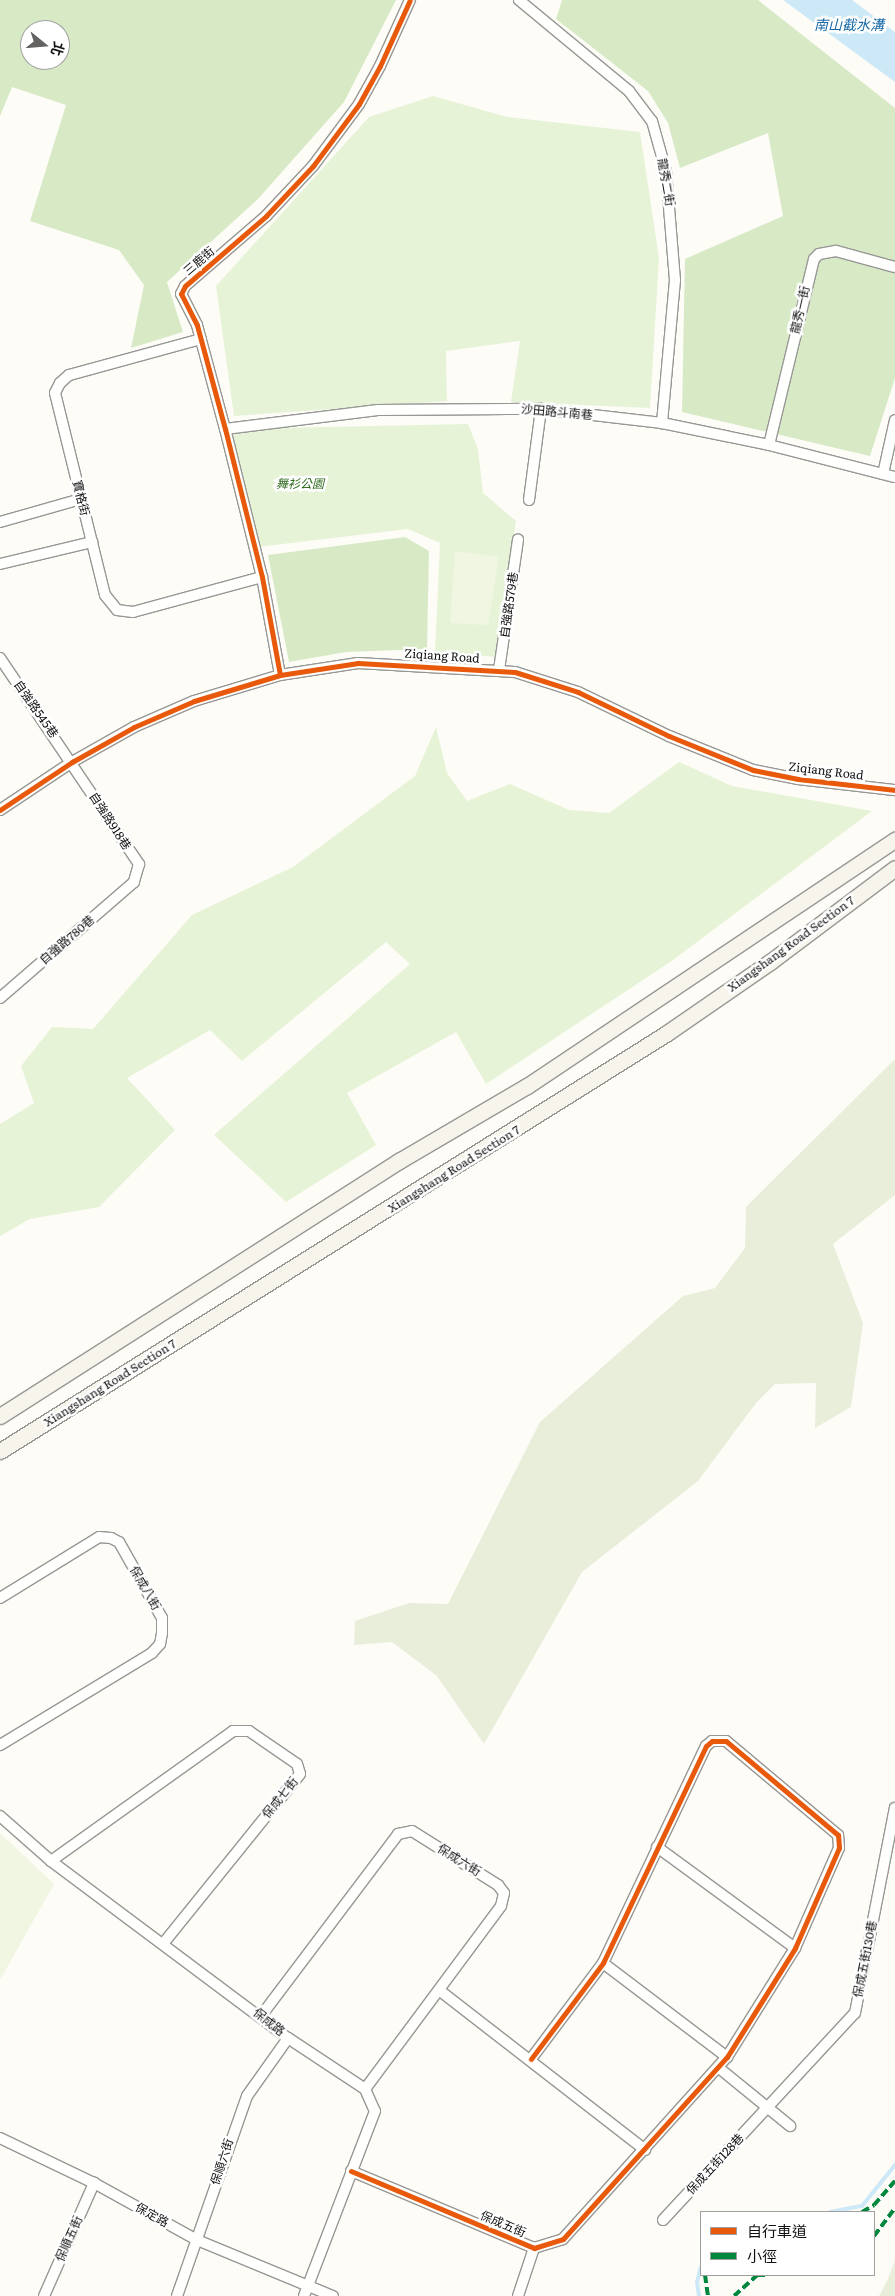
<!DOCTYPE html>
<meta charset="utf-8">
<style>
body{margin:0}
#map{position:relative;width:895px;height:2296px;overflow:hidden;background:#fdfcf7;font-family:Literata,"Noto Sans TC",serif}
div>[style]{position:absolute}
.green>*{inset:0;background:#e7f3d7}
.forest>*{inset:0;background:#d8eac5}
.cemetery>*{inset:0;background:#e9eedb}
.pitch>*{inset:0;background:#f0f6e1}
.water>*{inset:0;background:#cde8f7}
.stream>*{height:4px;margin:-2px;padding:0 2px;transform-origin:2px;border-radius:2px;background:#cde8f7}
.roads{filter:drop-shadow(1px 0 #979795) drop-shadow(-1px 0 #979795) drop-shadow(0 1px #979795) drop-shadow(0 -1px #979795)}
.minor>*{height:10px;margin:-5px;padding:0 5px;transform-origin:5px;border-radius:5px;background:#fffffe}
.secondary>*{height:15px;margin:-7.5px;padding:0 7.5px;transform-origin:7.5px;border-radius:7.5px;background:#f6f4eb}
.quiet>*{height:4px;margin-top:-2px;transform-origin:0;background:repeating-linear-gradient(90deg,#00873e 0 8px,transparent 0 12px)}
.cycleway>*{height:5px;margin:-2.5px;padding:0 2.5px;transform-origin:2.5px;border-radius:2.5px;background:#e8590c}
span{translate:-50% -50%;white-space:nowrap;text-align:center;line-height:1.15;-webkit-text-stroke:5px #fff;paint-order:stroke}
.street-label{font-size:12px;color:#111}
.park-label{font-size:12px;color:#2f6b1f;font-style:italic}
.water-label{font-size:14px;color:#1768a6;font-style:italic}
.legend{position:absolute;left:700px;top:2211px;width:175px;height:65px;box-sizing:border-box;background:#fff;border:1px solid #a0a0a0;margin:0;padding:6px 9px;list-style:none;font-size:15px;color:#111}
.legend li{display:flex;align-items:center;gap:10px;height:25px}
.legend b{width:25px;border:1px solid #a0a0a0}
.north{position:absolute;left:20px;top:20px;width:50px;height:50px;box-sizing:border-box;background:#fff;border:1px solid #a0a0a0;border-radius:50%;rotate:107deg;font-size:14px;font-weight:700;line-height:20px;text-align:center;color:#111}
.north::after{content:'';display:block;margin:auto;width:18px;height:22px;background:#646362;clip-path:polygon(50% 0,100% 100%,50% 72%,0 100%)}
</style>
<div id="map">
<div class="green">
<i style="clip-path:polygon(433px 96px,507px 117px,640px 132px,659px 258px,650px 408px,511px 402px,520px 341px,446px 351px,447px 401px,234px 416px,216px 286px,369px 117px)"></i>
<i style="clip-path:polygon(468px 424px,478px 449px,483px 493px,516px 521px,496px 657px,435px 652px,440px 543px,408px 529px,258px 547px,225px 429px)"></i>
<i style="clip-path:polygon(436px 727px,447px 773px,467px 801px,510px 784px,569px 810px,609px 813px,679px 762px,732px 786px,872px 811px,673px 960px,486px 1084px,456px 1032px,347px 1093px,376px 1145px,286px 1202px,214px 1135px,410px 964px,386px 942px,242px 1061px,210px 1030px,127px 1078px,175px 1130px,99px 1207px,30px 1219px,0 1236px,0 1124px,34px 1103px,21px 1066px,52px 1027px,93px 1029px,192px 915px,293px 867px,415px 776px)"></i>
</div>
<div class="forest">
<i style="clip-path:polygon(evenodd,0 0,396px 0,344px 102px,258px 199px,167px 282px,183px 332px,131px 348px,144px 285px,119px 250px,30px 221px,66px 105px,12px 87px,0 116px,0 0,30px 30px,60px 30px,60px 60px,30px 60px,30px 30px)"></i>
<i style="clip-path:polygon(562px 0,758px 0,895px 108px,895px 378px,870px 456px,682px 412px,685px 259px,783px 216px,768px 133px,680px 168px,668px 123px,648px 91px,556px 19px)"></i>
<i style="clip-path:polygon(405px 537px,429px 551px,427px 649px,346px 652px,289px 662px,268px 555px)"></i>
</div>
<div class="cemetery">
<i style="clip-path:polygon(895px 1059px,895px 1195px,833px 1244px,863px 1323px,851px 1407px,815px 1428px,816px 1383px,775px 1384px,756px 1403px,698px 1481px,582px 1572px,484px 1744px,437px 1676px,392px 1642px,354px 1645px,355px 1621px,409px 1603px,448px 1604px,540px 1422px,683px 1296px,715px 1288px,745px 1248px,746px 1207px)"></i>
<i style="clip-path:polygon(895px 2260px,895px 2296px,879px 2296px,888px 2279px)"></i>
</div>
<div class="pitch">
<i style="clip-path:polygon(455px 551px,499px 557px,488px 625px,450px 623px)"></i>
<i style="clip-path:polygon(0 1833px,54px 1884px,0 1980px)"></i>
</div>
<div class="water">
<i style="clip-path:polygon(783px 0,852px 0,895px 32px,895px 82px)"></i>
</div>
<div class="stream">
<i style="left:830px;top:2212px;width:33px;rotate:-11deg"></i>
<i style="left:862px;top:2206px;width:53px;rotate:-51.2deg"></i>
<i style="left:699px;top:2296px;width:14px;rotate:-98deg"></i>
<i style="left:697px;top:2282px;width:16px;rotate:-75deg"></i>
</div>
<div class="roads">
<div class="minor">
<i style="left:519px;top:0;width:143px;rotate:39.6deg"></i>
<i style="left:629px;top:91px;width:38px;rotate:53deg"></i>
<i style="left:652px;top:121px;width:52px;rotate:74.4deg"></i>
<i style="left:666px;top:171px;width:109px;rotate:85.3deg"></i>
<i style="left:675px;top:280px;width:144px;rotate:95.2deg"></i>
<i style="left:201px;top:339px;width:137px;rotate:164.7deg"></i>
<i style="left:69px;top:375px;width:12px;rotate:138deg"></i>
<i style="left:60px;top:383px;width:11px;rotate:117deg"></i>
<i style="left:55px;top:393px;width:208px;rotate:76.1deg"></i>
<i style="left:105px;top:595px;width:19px;rotate:51deg"></i>
<i style="left:117px;top:610px;width:16px;rotate:7deg"></i>
<i style="left:133px;top:612px;width:134px;rotate:-15.2deg"></i>
<i style="left:225px;top:429px;width:154px;rotate:-7.1deg"></i>
<i style="left:378px;top:410px;width:163px;rotate:-0.4deg"></i>
<i style="left:541px;top:409px;width:122px;rotate:6.6deg"></i>
<i style="left:662px;top:423px;width:109px;rotate:11.6deg"></i>
<i style="left:769px;top:445px;width:130px;rotate:14.3deg"></i>
<i style="left:769px;top:445px;width:191px;rotate:-76.4deg"></i>
<i style="left:814px;top:259px;width:7px;rotate:-45deg"></i>
<i style="left:819px;top:254px;width:17px;rotate:-10deg"></i>
<i style="left:836px;top:251px;width:61px;rotate:15.2deg"></i>
<i style="left:883px;top:474px;width:55px;rotate:-77.5deg"></i>
<i style="left:529px;top:500px;width:92px;rotate:-82.5deg"></i>
<i style="left:0;top:522px;width:84px;rotate:-15.9deg"></i>
<i style="left:0;top:564px;width:95px;rotate:-13.4deg"></i>
<i style="left:0;top:658px;width:249px;rotate:56deg"></i>
<i style="left:139px;top:864px;width:19px;rotate:106deg"></i>
<i style="left:134px;top:882px;width:177px;rotate:139.1deg"></i>
<i style="left:499px;top:670px;width:132px;rotate:-81.7deg"></i>
<i style="left:280px;top:675px;width:100px;rotate:-100.4deg"></i>
<i style="left:262px;top:577px;width:153px;rotate:-104deg"></i>
<i style="left:225px;top:429px;width:108px;rotate:-105.1deg"></i>
<i style="left:197px;top:325px;width:35px;rotate:-117deg"></i>
<i style="left:181px;top:294px;width:9px;rotate:-63deg"></i>
<i style="left:185px;top:286px;width:107px;rotate:-40.8deg"></i>
<i style="left:266px;top:216px;width:69px;rotate:-46.8deg"></i>
<i style="left:313px;top:166px;width:77px;rotate:-53.4deg"></i>
<i style="left:359px;top:104px;width:43px;rotate:-61.1deg"></i>
<i style="left:380px;top:66px;width:72px;rotate:-65.6deg"></i>
<i style="left:0;top:810px;width:87px;rotate:-33.7deg"></i>
<i style="left:72px;top:762px;width:71px;rotate:-29.4deg"></i>
<i style="left:134px;top:727px;width:65px;rotate:-23.4deg"></i>
<i style="left:194px;top:701px;width:90px;rotate:-16.8deg"></i>
<i style="left:280px;top:675px;width:79px;rotate:-8.7deg"></i>
<i style="left:358px;top:663px;width:157px;rotate:3.3deg"></i>
<i style="left:515px;top:672px;width:66px;rotate:17.6deg"></i>
<i style="left:578px;top:692px;width:101px;rotate:25.8deg"></i>
<i style="left:669px;top:736px;width:91px;rotate:22deg"></i>
<i style="left:753px;top:770px;width:46px;rotate:11.3deg"></i>
<i style="left:798px;top:779px;width:98px;rotate:6.5deg"></i>
<i style="left:0;top:1598px;width:116px;rotate:-31.6deg"></i>
<i style="left:99px;top:1537px;width:12px;rotate:5deg"></i>
<i style="left:111px;top:1538px;width:9px;rotate:27deg"></i>
<i style="left:119px;top:1542px;width:87px;rotate:60.5deg"></i>
<i style="left:162px;top:1618px;width:15px;rotate:90deg"></i>
<i style="left:162px;top:1633px;width:11px;rotate:100deg"></i>
<i style="left:160px;top:1644px;width:12px;rotate:132deg"></i>
<i style="left:152px;top:1653px;width:178px;rotate:148.8deg"></i>
<i style="left:0;top:1816px;width:68px;rotate:41.4deg"></i>
<i style="left:51px;top:1861px;width:296px;rotate:36.8deg"></i>
<i style="left:288px;top:2038px;width:92px;rotate:33.5deg"></i>
<i style="left:365px;top:2089px;width:24px;rotate:66deg"></i>
<i style="left:375px;top:2111px;width:198px;rotate:111deg"></i>
<i style="left:657px;top:1847px;width:171px;rotate:36.2deg"></i>
<i style="left:51px;top:1861px;width:224px;rotate:-35.5deg"></i>
<i style="left:233px;top:1731px;width:16px"></i>
<i style="left:249px;top:1731px;width:58px;rotate:34.5deg"></i>
<i style="left:297px;top:1764px;width:10px;rotate:73deg"></i>
<i style="left:300px;top:1774px;width:218px;rotate:128.9deg"></i>
<i style="left:603px;top:1963px;width:156px;rotate:37.2deg"></i>
<i style="left:439px;top:1990px;width:261px;rotate:37.8deg"></i>
<i style="left:261px;top:2016px;width:228px;rotate:-53deg"></i>
<i style="left:398px;top:1834px;width:14px;rotate:-12deg"></i>
<i style="left:412px;top:1831px;width:102px;rotate:32.1deg"></i>
<i style="left:498px;top:1885px;width:10px;rotate:53deg"></i>
<i style="left:504px;top:1893px;width:13px;rotate:103deg"></i>
<i style="left:501px;top:1906px;width:228px;rotate:126.6deg"></i>
<i style="left:719px;top:2068px;width:92px;rotate:39.2deg"></i>
<i style="left:0;top:2138px;width:104px;rotate:25.6deg"></i>
<i style="left:94px;top:2183px;width:118px;rotate:29deg"></i>
<i style="left:197px;top:2240px;width:147px;rotate:22.4deg"></i>
<i style="left:351px;top:2171px;width:199px;rotate:22.8deg"></i>
<i style="left:534px;top:2248px;width:30px;rotate:-17deg"></i>
<i style="left:563px;top:2239px;width:245px;rotate:-48deg"></i>
<i style="left:727px;top:2057px;width:128px;rotate:-58deg"></i>
<i style="left:795px;top:1948px;width:109px;rotate:-66.3deg"></i>
<i style="left:839px;top:1848px;width:13px;rotate:-94deg"></i>
<i style="left:838px;top:1835px;width:146px;rotate:-140deg"></i>
<i style="left:726px;top:1741px;width:14px;rotate:180deg"></i>
<i style="left:712px;top:1741px;width:8px;rotate:140deg"></i>
<i style="left:706px;top:1746px;width:240px;rotate:115.4deg"></i>
<i style="left:603px;top:1963px;width:120px;rotate:126.9deg"></i>
<i style="left:663px;top:2220px;width:282px;rotate:-47.2deg"></i>
<i style="left:855px;top:2013px;width:209px;rotate:-79deg"></i>
<i style="left:44px;top:2296px;width:124px;rotate:-66.1deg"></i>
<i style="left:177px;top:2296px;width:212px;rotate:-70.7deg"></i>
<i style="left:247px;top:2096px;width:71px;rotate:-54.7deg"></i>
<i style="left:518px;top:2296px;width:51px;rotate:-71.6deg"></i>
</div>
<div class="secondary">
<i style="left:0;top:1416px;width:474px;rotate:-32.6deg"></i>
<i style="left:399px;top:1161px;width:148px;rotate:-30.4deg"></i>
<i style="left:527px;top:1086px;width:443px;rotate:-33.8deg"></i>
<i style="left:0;top:1451px;width:787px;rotate:-32.07deg"></i>
<i style="left:667px;top:1033px;width:125px;rotate:-34.6deg"></i>
<i style="left:770px;top:962px;width:156px;rotate:-36.9deg"></i>
</div>
</div>
<div class="quiet">
<i style="left:862px;top:2212px;width:14px;rotate:-30deg"></i>
<i style="left:874px;top:2205px;width:32px;rotate:-49deg"></i>
<i style="left:874px;top:2236px;width:35px;rotate:-53deg"></i>
<i style="left:705px;top:2275px;width:21px;rotate:82deg"></i>
<i style="left:734px;top:2296px;width:31px;rotate:-42deg"></i>
<i style="left:757px;top:2275px;width:8px"></i>
</div>
<div class="cycleway">
<i style="left:280px;top:675px;width:100px;rotate:-100.4deg"></i>
<i style="left:262px;top:577px;width:153px;rotate:-104deg"></i>
<i style="left:225px;top:429px;width:108px;rotate:-105.1deg"></i>
<i style="left:197px;top:325px;width:35px;rotate:-117deg"></i>
<i style="left:181px;top:294px;width:9px;rotate:-63deg"></i>
<i style="left:185px;top:286px;width:107px;rotate:-40.8deg"></i>
<i style="left:266px;top:216px;width:69px;rotate:-46.8deg"></i>
<i style="left:313px;top:166px;width:77px;rotate:-53.4deg"></i>
<i style="left:359px;top:104px;width:43px;rotate:-61.1deg"></i>
<i style="left:380px;top:66px;width:72px;rotate:-65.6deg"></i>
<i style="left:0;top:810px;width:87px;rotate:-33.7deg"></i>
<i style="left:72px;top:762px;width:71px;rotate:-29.4deg"></i>
<i style="left:134px;top:727px;width:65px;rotate:-23.4deg"></i>
<i style="left:194px;top:701px;width:90px;rotate:-16.8deg"></i>
<i style="left:280px;top:675px;width:79px;rotate:-8.7deg"></i>
<i style="left:358px;top:663px;width:157px;rotate:3.3deg"></i>
<i style="left:515px;top:672px;width:66px;rotate:17.6deg"></i>
<i style="left:578px;top:692px;width:101px;rotate:25.8deg"></i>
<i style="left:669px;top:736px;width:91px;rotate:22deg"></i>
<i style="left:753px;top:770px;width:46px;rotate:11.3deg"></i>
<i style="left:798px;top:779px;width:98px;rotate:6.5deg"></i>
<i style="left:351px;top:2171px;width:199px;rotate:22.8deg"></i>
<i style="left:534px;top:2248px;width:30px;rotate:-17deg"></i>
<i style="left:563px;top:2239px;width:245px;rotate:-48deg"></i>
<i style="left:727px;top:2057px;width:128px;rotate:-58deg"></i>
<i style="left:795px;top:1948px;width:109px;rotate:-66.3deg"></i>
<i style="left:839px;top:1848px;width:13px;rotate:-94deg"></i>
<i style="left:838px;top:1835px;width:146px;rotate:-140deg"></i>
<i style="left:726px;top:1741px;width:14px;rotate:180deg"></i>
<i style="left:712px;top:1741px;width:8px;rotate:140deg"></i>
<i style="left:706px;top:1746px;width:240px;rotate:115.4deg"></i>
<i style="left:603px;top:1963px;width:120px;rotate:126.9deg"></i>
</div>
<div class="street-label">
<span style="left:666px;top:182px;rotate:80deg">龍秀二街</span>
<span style="left:199px;top:261px;rotate:-41deg">三鹿街</span>
<span style="left:800px;top:310px;rotate:-77deg">龍秀一街</span>
<span style="left:557px;top:412px;rotate:5deg">沙田路斗南巷</span>
<span style="left:81px;top:498px;rotate:76deg">寶格街</span>
<span style="left:509px;top:605px;rotate:-82deg">自強路579巷</span>
<span style="left:442px;top:656px;rotate:4deg">Ziqiang Road</span>
<span style="left:36px;top:709px;rotate:55deg">自強路545巷</span>
<span style="left:826px;top:771px;rotate:7deg">Ziqiang Road</span>
<span style="left:110px;top:821px;rotate:57deg">自強路918巷</span>
<span style="left:67px;top:940px;rotate:-41deg">自強路780巷</span>
<span style="left:791px;top:944px;rotate:-36deg">Xiangshang Road Section 7</span>
<span style="left:454px;top:1169px;rotate:-32deg">Xiangshang Road Section 7</span>
<span style="left:110px;top:1383px;rotate:-32deg">Xiangshang Road Section 7</span>
<span style="left:145px;top:1588px;rotate:60deg">保成八街</span>
<span style="left:280px;top:1798px;rotate:-51deg">保成七街</span>
<span style="left:459px;top:1860px;rotate:32deg">保成六街</span>
<span style="left:865px;top:1959px;rotate:-79deg">保成五街130巷</span>
<span style="left:269px;top:2022px;rotate:38deg">保成路</span>
<span style="left:222px;top:2162px;rotate:-72deg">保順六街</span>
<span style="left:715px;top:2164px;rotate:-47deg">保成五街128巷</span>
<span style="left:152px;top:2215px;rotate:29deg">保定路</span>
<span style="left:503px;top:2224px;rotate:23deg">保成五街</span>
<span style="left:69px;top:2239px;rotate:-66deg">保順五街</span>
</div>
<div class="park-label">
<span style="left:300px;top:484px">舞衫公園</span>
</div>
<div class="water-label">
<span style="left:849px;top:24px">南山截水溝</span>
</div>
<ul class="legend">
<li><b style="height:6px;background:#e8590c"></b>自行車道</li>
<li><b style="height:6px;background:#00873e"></b>小徑</li>
</ul>
<div class="north">北</div>
</div>
